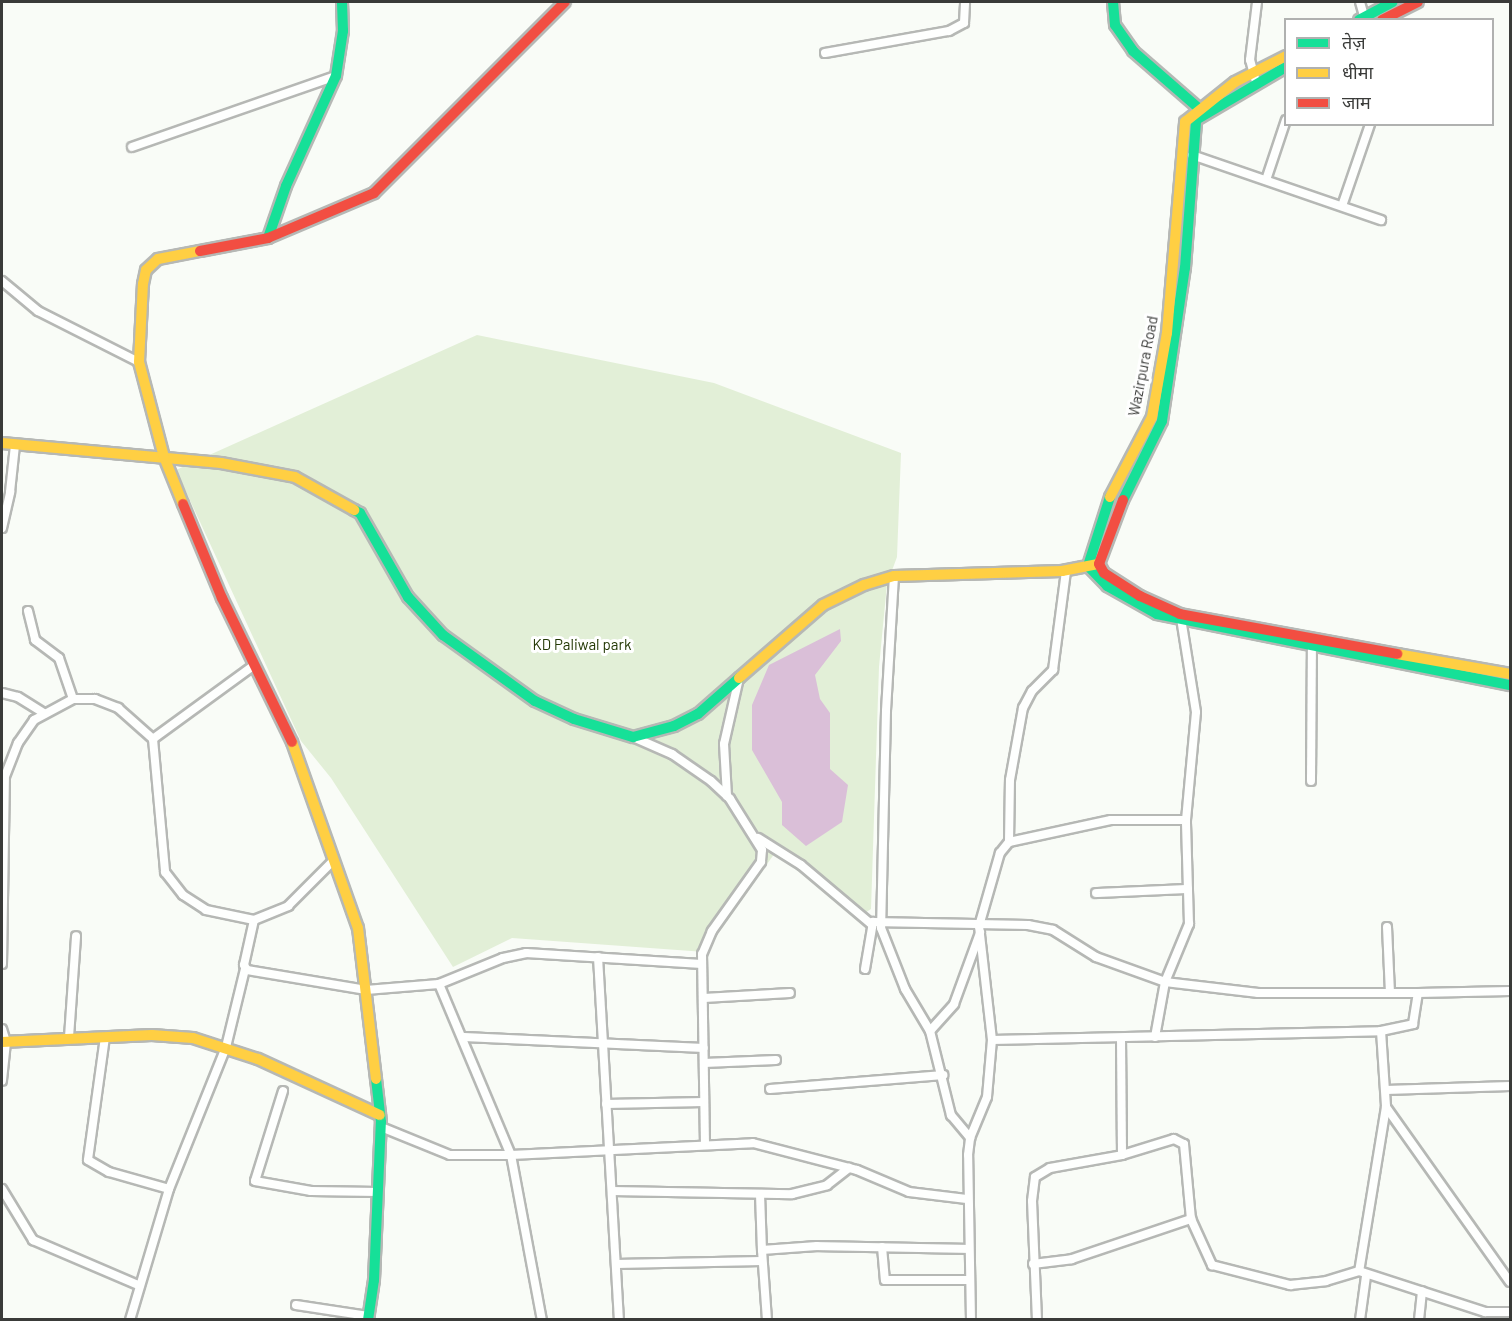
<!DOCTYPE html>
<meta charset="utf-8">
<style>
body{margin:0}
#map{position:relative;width:1512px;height:1321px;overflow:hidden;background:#f9fcf7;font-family:Barlow,"Noto Sans Devanagari",sans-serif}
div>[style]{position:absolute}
.green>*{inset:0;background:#e2efd7}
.water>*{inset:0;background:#dabfd8}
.roads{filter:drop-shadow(2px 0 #b6b8b5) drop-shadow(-2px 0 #b6b8b5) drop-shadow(0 2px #b6b8b5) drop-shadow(0 -2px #b6b8b5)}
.street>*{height:8px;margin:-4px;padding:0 4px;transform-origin:4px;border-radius:4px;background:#fefffe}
.fast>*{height:10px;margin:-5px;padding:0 5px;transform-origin:5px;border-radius:5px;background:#16e098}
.slow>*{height:10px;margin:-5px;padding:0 5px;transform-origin:5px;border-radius:5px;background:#ffcf43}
.jam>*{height:10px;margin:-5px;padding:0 5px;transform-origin:5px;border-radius:5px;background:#f24e42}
span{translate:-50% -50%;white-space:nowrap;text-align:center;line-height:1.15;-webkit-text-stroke:6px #fff;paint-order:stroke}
.street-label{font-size:15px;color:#3a3b39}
.park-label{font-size:15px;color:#243906}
.frame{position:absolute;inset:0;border:3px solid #3a3b39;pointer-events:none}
.legend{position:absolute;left:1284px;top:18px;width:210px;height:108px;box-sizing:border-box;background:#fff;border:2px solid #b0b1b0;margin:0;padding:8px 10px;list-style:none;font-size:18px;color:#3a3b39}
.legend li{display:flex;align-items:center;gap:12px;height:30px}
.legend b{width:30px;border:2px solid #b0b1b0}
</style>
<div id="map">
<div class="green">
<i style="clip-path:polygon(477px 335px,714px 383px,901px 453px,897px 557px,887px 584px,879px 667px,871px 909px,857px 918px,777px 850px,705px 952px,512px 938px,453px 967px,331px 778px,301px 741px,176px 470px)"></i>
</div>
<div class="water">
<i style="clip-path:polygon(840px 629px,841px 641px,815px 675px,820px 699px,830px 713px,830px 769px,848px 785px,842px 822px,806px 846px,782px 825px,782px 802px,752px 750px,752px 705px,769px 665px)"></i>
</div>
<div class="roads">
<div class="street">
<i style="left:1360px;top:2px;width:19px;rotate:74deg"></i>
<i style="left:825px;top:53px;width:126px;rotate:-10.1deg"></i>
<i style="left:949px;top:31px;width:17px;rotate:-28deg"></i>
<i style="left:964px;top:23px;width:21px;rotate:-87deg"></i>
<i style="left:1256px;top:82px;width:23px;rotate:-105deg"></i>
<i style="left:1250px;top:60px;width:58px;rotate:-83.1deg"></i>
<i style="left:132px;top:147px;width:216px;rotate:-19.2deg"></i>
<i style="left:1192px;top:155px;width:200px;rotate:19deg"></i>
<i style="left:1266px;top:180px;width:63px;rotate:-71.6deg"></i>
<i style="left:1342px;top:206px;width:87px;rotate:-71.1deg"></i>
<i style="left:2px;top:281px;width:47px;rotate:39.8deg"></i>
<i style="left:38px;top:311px;width:113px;rotate:26.8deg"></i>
<i style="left:2px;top:528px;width:37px;rotate:-77deg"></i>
<i style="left:10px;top:492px;width:47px;rotate:-83.9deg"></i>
<i style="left:894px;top:576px;width:135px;rotate:93.4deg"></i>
<i style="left:886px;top:711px;width:217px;rotate:91.3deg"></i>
<i style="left:881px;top:928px;width:66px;rotate:68.5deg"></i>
<i style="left:905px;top:989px;width:49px;rotate:59.2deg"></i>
<i style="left:930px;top:1031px;width:87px;rotate:76deg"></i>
<i style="left:951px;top:1115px;width:30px;rotate:50deg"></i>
<i style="left:28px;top:611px;width:30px;rotate:76deg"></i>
<i style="left:35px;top:640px;width:30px;rotate:37deg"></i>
<i style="left:59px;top:658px;width:43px;rotate:71.1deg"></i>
<i style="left:253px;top:666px;width:124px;rotate:143.9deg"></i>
<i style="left:153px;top:739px;width:134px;rotate:84.8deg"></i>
<i style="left:165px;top:872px;width:29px;rotate:52deg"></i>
<i style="left:183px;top:895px;width:27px;rotate:33deg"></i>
<i style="left:206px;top:910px;width:49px;rotate:11.8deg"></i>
<i style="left:254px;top:920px;width:37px;rotate:-22deg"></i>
<i style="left:288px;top:906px;width:65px;rotate:-45deg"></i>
<i style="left:2px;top:693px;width:16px;rotate:14deg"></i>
<i style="left:18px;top:697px;width:31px;rotate:32deg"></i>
<i style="left:633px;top:737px;width:43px;rotate:23.6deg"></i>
<i style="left:672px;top:754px;width:47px;rotate:34.7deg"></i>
<i style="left:711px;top:781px;width:26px;rotate:43deg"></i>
<i style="left:730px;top:799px;width:60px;rotate:57.9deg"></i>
<i style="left:762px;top:850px;width:12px;rotate:95deg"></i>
<i style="left:761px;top:862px;width:85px;rotate:125.4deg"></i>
<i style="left:712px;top:931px;width:25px;rotate:113deg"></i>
<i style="left:702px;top:954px;width:189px;rotate:89.1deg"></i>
<i style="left:1311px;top:781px;width:138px;rotate:-89.6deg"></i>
<i style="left:2px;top:784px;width:44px;rotate:-68.7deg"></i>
<i style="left:18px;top:743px;width:28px;rotate:-55deg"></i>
<i style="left:34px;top:720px;width:44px;rotate:-28.3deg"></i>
<i style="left:73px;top:699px;width:22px"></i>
<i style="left:95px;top:699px;width:25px;rotate:21deg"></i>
<i style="left:118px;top:708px;width:47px;rotate:41.5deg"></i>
<i style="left:727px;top:796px;width:52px;rotate:-93.3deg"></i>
<i style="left:724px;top:744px;width:68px;rotate:-77.2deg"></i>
<i style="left:758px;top:838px;width:51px;rotate:32.1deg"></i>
<i style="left:801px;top:865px;width:92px;rotate:40.1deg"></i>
<i style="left:1009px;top:842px;width:62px;rotate:-89.1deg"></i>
<i style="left:1010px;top:780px;width:73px;rotate:-79.8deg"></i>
<i style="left:1023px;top:708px;width:19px;rotate:-62deg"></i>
<i style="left:1032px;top:691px;width:30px;rotate:-45deg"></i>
<i style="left:1053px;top:670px;width:100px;rotate:-82.5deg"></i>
<i style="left:1096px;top:893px;width:92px;rotate:-2.5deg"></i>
<i style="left:254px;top:920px;width:46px;rotate:102.5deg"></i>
<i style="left:244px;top:965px;width:6px;rotate:59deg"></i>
<i style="left:247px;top:970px;width:121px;rotate:9.5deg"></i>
<i style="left:366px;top:990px;width:73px;rotate:-4.7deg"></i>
<i style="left:439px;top:984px;width:69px;rotate:-22.1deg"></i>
<i style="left:503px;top:958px;width:24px;rotate:-12deg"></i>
<i style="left:526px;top:953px;width:176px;rotate:3.6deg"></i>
<i style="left:1387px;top:927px;width:66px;rotate:87.4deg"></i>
<i style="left:598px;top:957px;width:364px;rotate:86.7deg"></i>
<i style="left:2px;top:964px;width:185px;rotate:-89.1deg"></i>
<i style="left:865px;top:969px;width:48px;rotate:-80.3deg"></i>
<i style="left:873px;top:922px;width:155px;rotate:1.1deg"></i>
<i style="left:1028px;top:925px;width:25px;rotate:11deg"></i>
<i style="left:1053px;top:930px;width:51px;rotate:32.1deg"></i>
<i style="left:1096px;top:957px;width:73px;rotate:19.9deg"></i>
<i style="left:1165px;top:982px;width:94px;rotate:6.7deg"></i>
<i style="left:1258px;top:993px;width:160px"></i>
<i style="left:439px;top:984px;width:186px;rotate:67.2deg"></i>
<i style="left:511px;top:1155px;width:242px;rotate:-2.8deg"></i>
<i style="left:753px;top:1143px;width:107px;rotate:14.6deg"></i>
<i style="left:857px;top:1170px;width:56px;rotate:22.9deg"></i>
<i style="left:909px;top:1192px;width:58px;rotate:6.9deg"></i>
<i style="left:704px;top:998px;width:86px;rotate:-3.3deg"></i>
<i style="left:2px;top:1029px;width:14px;rotate:73deg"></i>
<i style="left:6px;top:1042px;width:39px;rotate:96deg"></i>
<i style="left:930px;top:1031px;width:36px;rotate:-48deg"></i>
<i style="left:954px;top:1004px;width:76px;rotate:-69.9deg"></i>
<i style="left:1381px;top:1031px;width:76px;rotate:86.2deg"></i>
<i style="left:1386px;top:1107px;width:166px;rotate:99.3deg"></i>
<i style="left:1359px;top:1271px;width:133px;rotate:18deg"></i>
<i style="left:1485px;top:1312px;width:25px"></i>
<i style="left:69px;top:1037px;width:101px;rotate:-86deg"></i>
<i style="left:105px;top:1037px;width:124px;rotate:97.9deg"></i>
<i style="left:88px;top:1160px;width:24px;rotate:30deg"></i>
<i style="left:109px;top:1172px;width:62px;rotate:15.8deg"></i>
<i style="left:464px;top:1037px;width:240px;rotate:2.6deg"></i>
<i style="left:1155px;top:1037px;width:56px;rotate:-79.7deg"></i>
<i style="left:1165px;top:982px;width:63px;rotate:-67.5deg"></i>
<i style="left:1189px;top:924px;width:104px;rotate:-91.7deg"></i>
<i style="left:1186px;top:820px;width:108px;rotate:-84.7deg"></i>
<i style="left:1196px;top:712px;width:95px;rotate:-99.1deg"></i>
<i style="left:1121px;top:1039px;width:116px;rotate:89.5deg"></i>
<i style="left:992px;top:1040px;width:389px;rotate:-1.3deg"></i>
<i style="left:1381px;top:1031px;width:33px;rotate:-12deg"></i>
<i style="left:1413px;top:1024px;width:31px;rotate:-81deg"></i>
<i style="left:1418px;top:993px;width:92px;rotate:-1.2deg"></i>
<i style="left:704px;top:1063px;width:72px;rotate:-2.4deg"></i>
<i style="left:770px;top:1089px;width:174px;rotate:-4.6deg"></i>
<i style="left:1386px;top:1090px;width:124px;rotate:-1.8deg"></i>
<i style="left:283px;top:1091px;width:94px;rotate:107.3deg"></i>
<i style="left:255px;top:1181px;width:57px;rotate:10.1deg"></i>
<i style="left:311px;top:1191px;width:67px;rotate:0.9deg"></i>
<i style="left:606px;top:1104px;width:98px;rotate:-1.2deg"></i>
<i style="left:1386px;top:1107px;width:214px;rotate:54.7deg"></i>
<i style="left:381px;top:1127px;width:74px;rotate:22.1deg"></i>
<i style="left:450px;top:1155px;width:61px"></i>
<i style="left:511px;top:1155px;width:168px;rotate:79.4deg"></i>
<i style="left:2px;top:1189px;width:60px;rotate:58.7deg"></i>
<i style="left:33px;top:1240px;width:114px;rotate:23.2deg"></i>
<i style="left:612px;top:1191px;width:180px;rotate:1deg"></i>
<i style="left:792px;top:1194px;width:36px;rotate:-14deg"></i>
<i style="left:827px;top:1185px;width:28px;rotate:-38deg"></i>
<i style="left:760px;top:1194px;width:56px;rotate:88deg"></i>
<i style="left:882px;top:1247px;width:33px;rotate:85deg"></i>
<i style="left:885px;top:1280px;width:84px"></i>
<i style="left:616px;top:1264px;width:146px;rotate:-1.2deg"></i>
<i style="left:1033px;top:1264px;width:39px;rotate:-7deg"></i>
<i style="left:1072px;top:1259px;width:126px;rotate:-18.6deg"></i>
<i style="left:296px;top:1305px;width:73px;rotate:8.7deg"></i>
<i style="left:130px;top:1320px;width:137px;rotate:-73.4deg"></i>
<i style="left:169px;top:1189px;width:153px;rotate:-68.1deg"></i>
<i style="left:226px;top:1047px;width:80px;rotate:-76.3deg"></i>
<i style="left:767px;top:1320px;width:70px;rotate:-94.1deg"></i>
<i style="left:762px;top:1250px;width:55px;rotate:-4.2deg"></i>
<i style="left:817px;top:1246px;width:151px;rotate:1.1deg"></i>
<i style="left:971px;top:1320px;width:165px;rotate:-91deg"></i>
<i style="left:968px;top:1155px;width:17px;rotate:-83deg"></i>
<i style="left:970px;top:1138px;width:44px;rotate:-67.5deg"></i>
<i style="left:987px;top:1097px;width:57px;rotate:-85deg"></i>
<i style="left:992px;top:1040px;width:115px;rotate:-96.5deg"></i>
<i style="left:979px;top:926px;width:76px;rotate:-74deg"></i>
<i style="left:1000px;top:853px;width:14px;rotate:-51deg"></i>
<i style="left:1009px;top:842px;width:104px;rotate:-12.2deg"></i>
<i style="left:1111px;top:820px;width:75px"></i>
<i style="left:1037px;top:1320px;width:119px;rotate:-92.4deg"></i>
<i style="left:1032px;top:1201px;width:24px;rotate:-83deg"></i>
<i style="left:1035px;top:1177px;width:17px;rotate:-31deg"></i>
<i style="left:1050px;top:1168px;width:73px;rotate:-10.2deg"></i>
<i style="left:1122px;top:1155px;width:54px;rotate:-17.1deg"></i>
<i style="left:1174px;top:1139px;width:11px;rotate:27deg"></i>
<i style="left:1184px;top:1144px;width:75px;rotate:84.7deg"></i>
<i style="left:1191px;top:1219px;width:51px;rotate:65.5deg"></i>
<i style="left:1212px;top:1265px;width:81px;rotate:14.4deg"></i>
<i style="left:1290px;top:1285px;width:36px;rotate:-6deg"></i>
<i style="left:1326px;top:1281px;width:34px;rotate:-17deg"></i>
<i style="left:1360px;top:1320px;width:44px;rotate:-82.2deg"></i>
<i style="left:1419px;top:1320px;width:29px;rotate:-84deg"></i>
</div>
<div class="fast">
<i style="left:1113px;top:2px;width:23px;rotate:85deg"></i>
<i style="left:1115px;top:25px;width:32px;rotate:55deg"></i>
<i style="left:1133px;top:51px;width:94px;rotate:41.1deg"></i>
<i style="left:1359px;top:20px;width:38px;rotate:-28deg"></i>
<i style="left:268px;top:238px;width:55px;rotate:-70.9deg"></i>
<i style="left:286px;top:186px;width:121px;rotate:-65.6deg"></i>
<i style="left:336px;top:76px;width:46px;rotate:-81.2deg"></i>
<i style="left:343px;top:31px;width:29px;rotate:-92deg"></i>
<i style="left:1110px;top:497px;width:72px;rotate:107.7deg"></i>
<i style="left:1088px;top:566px;width:28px;rotate:46deg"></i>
<i style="left:1107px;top:586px;width:57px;rotate:29.2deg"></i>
<i style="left:1157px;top:614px;width:360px;rotate:11.4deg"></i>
<i style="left:1123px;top:500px;width:88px;rotate:-63.7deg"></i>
<i style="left:1162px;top:421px;width:155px;rotate:-81.5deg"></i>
<i style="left:1185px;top:268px;width:148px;rotate:-85.7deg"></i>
<i style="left:1196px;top:120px;width:104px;rotate:-30.5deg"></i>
<i style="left:354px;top:510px;width:7px;rotate:27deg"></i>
<i style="left:360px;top:513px;width:97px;rotate:60.3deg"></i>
<i style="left:408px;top:597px;width:52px;rotate:47.4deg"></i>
<i style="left:443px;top:635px;width:113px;rotate:35.7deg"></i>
<i style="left:535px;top:701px;width:43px;rotate:24.8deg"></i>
<i style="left:574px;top:719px;width:62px;rotate:17deg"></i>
<i style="left:633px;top:737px;width:42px;rotate:-15deg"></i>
<i style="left:674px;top:726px;width:27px;rotate:-27deg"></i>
<i style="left:698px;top:714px;width:55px;rotate:-41.3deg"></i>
<i style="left:368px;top:1320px;width:40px;rotate:-81.5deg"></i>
<i style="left:374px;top:1280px;width:158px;rotate:-87.5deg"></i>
<i style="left:381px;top:1122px;width:43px;rotate:-96.6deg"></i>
</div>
<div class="slow">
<i style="left:2px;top:443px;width:220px;rotate:5.2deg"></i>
<i style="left:221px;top:463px;width:75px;rotate:10.7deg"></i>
<i style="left:295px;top:477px;width:68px;rotate:29.2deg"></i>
<i style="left:1110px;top:497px;width:90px;rotate:-62.3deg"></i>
<i style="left:1152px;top:417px;width:85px;rotate:-79.9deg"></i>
<i style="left:1167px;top:333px;width:212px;rotate:-85.1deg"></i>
<i style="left:1185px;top:122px;width:64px;rotate:-38.7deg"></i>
<i style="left:1235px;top:82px;width:57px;rotate:-27deg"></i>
<i style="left:183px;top:504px;width:51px;rotate:-112deg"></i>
<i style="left:164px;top:457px;width:98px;rotate:-104.7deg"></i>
<i style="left:139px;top:362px;width:78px;rotate:-87.1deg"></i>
<i style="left:143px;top:284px;width:14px;rotate:-78deg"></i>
<i style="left:146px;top:270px;width:16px;rotate:-43deg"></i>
<i style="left:158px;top:259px;width:43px;rotate:-10.8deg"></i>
<i style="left:1397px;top:654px;width:115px;rotate:10deg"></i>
<i style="left:739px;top:678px;width:111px;rotate:-41deg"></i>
<i style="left:823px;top:605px;width:46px;rotate:-26deg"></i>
<i style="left:864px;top:585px;width:31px;rotate:-17deg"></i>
<i style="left:894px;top:576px;width:168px;rotate:-1.7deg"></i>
<i style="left:1062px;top:571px;width:38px;rotate:-11deg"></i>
<i style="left:292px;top:742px;width:197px;rotate:70.5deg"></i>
<i style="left:358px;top:928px;width:152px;rotate:83.2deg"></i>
<i style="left:2px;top:1042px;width:150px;rotate:-2.7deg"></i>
<i style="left:152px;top:1035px;width:41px;rotate:4.2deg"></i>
<i style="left:193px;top:1038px;width:68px;rotate:17.9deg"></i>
<i style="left:258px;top:1059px;width:134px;rotate:24.7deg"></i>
</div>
<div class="jam">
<i style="left:1382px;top:20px;width:40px;rotate:-26.6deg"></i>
<i style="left:200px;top:251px;width:69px;rotate:-10.8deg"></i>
<i style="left:268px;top:238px;width:115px;rotate:-23deg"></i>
<i style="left:374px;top:193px;width:270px;rotate:-45deg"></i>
<i style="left:1123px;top:500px;width:68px;rotate:110.6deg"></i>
<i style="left:1099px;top:564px;width:10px;rotate:61deg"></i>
<i style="left:1104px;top:573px;width:43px;rotate:32.6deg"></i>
<i style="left:1140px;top:596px;width:44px;rotate:24.2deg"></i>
<i style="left:1180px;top:614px;width:221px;rotate:10.4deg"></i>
<i style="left:183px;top:504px;width:102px;rotate:67.5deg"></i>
<i style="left:222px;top:598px;width:160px;rotate:64.1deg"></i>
</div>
</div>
<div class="street-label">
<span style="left:1143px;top:366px;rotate:-79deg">Wazirpura Road</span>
</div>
<div class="park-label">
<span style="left:582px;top:645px">KD Paliwal park</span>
</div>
<div class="frame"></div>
<ul class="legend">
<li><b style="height:8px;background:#16e098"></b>तेज़</li>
<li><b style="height:8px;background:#ffcf43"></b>धीमा</li>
<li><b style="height:8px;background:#f24e42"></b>जाम</li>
</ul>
</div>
